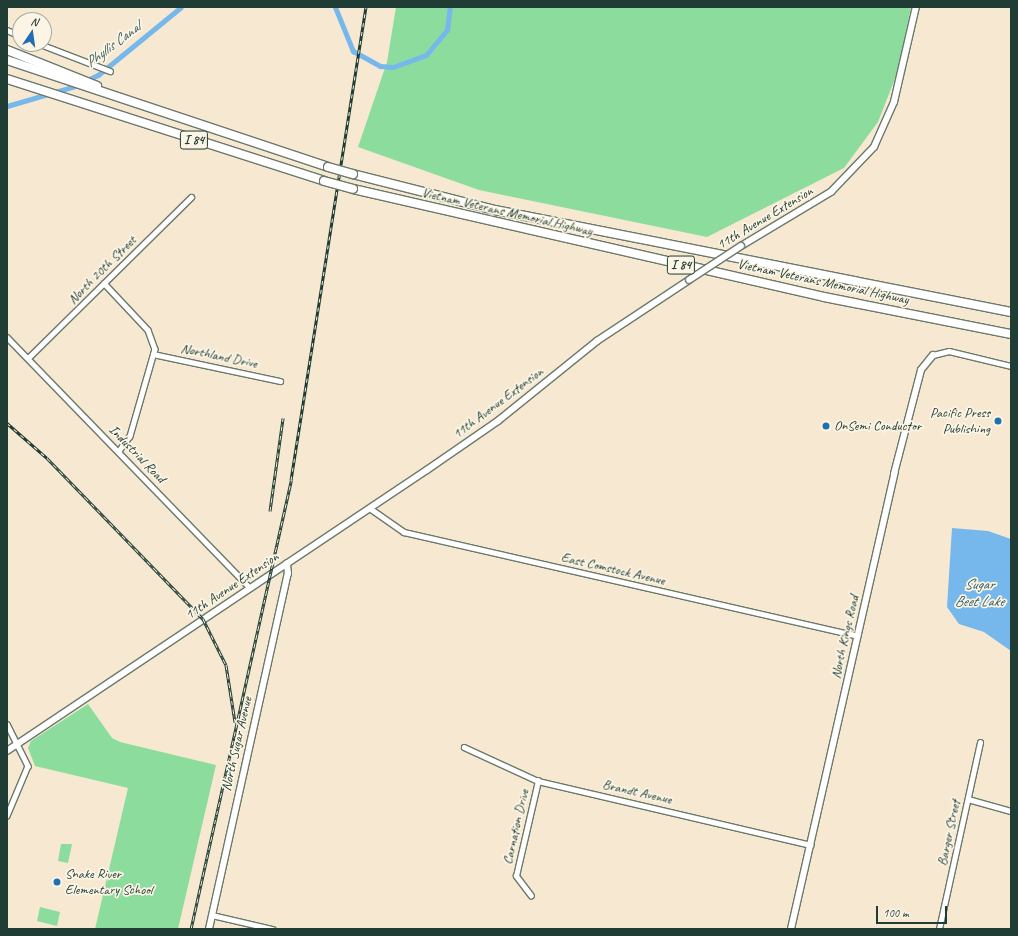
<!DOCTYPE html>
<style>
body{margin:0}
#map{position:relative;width:1018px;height:936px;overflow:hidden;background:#f7e8d1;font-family:Caveat,sans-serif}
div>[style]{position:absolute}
.green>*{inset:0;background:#8cdd9d}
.water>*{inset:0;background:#76b8eb}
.canal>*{height:5px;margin:-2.5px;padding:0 2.5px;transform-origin:2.5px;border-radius:2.5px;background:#76b8eb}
.roads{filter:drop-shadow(1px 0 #6b796b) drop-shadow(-1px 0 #6b796b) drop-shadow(0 1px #6b796b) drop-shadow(0 -1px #6b796b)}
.minor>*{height:4.5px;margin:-2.25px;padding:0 2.25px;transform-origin:2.25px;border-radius:2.25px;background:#fff}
.tertiary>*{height:5.5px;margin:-2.75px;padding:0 2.75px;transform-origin:2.75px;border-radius:2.75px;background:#fff}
.motorway>*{height:8px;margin:-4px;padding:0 4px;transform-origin:4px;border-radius:4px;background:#fff}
.rail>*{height:3px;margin-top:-1.5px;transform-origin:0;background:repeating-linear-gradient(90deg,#fcf5e5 0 4.5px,#1f3d34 0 9px);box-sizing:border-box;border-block:1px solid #1f3d34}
.bridges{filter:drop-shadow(1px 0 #6b796b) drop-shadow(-1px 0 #6b796b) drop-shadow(0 1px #6b796b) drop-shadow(0 -1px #6b796b)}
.tertiary-bridge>*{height:5.5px;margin:-2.75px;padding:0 2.75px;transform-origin:2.75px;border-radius:2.75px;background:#fff}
.motorway-bridge>*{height:8px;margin:-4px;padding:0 4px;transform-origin:4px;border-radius:4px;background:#fff}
.dots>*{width:11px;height:11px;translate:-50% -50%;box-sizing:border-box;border:2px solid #fcf5e5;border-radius:50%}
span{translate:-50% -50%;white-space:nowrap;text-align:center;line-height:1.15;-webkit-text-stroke:3.5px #fcf5e5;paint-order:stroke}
.shield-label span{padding:1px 3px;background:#fcf5e5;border:1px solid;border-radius:3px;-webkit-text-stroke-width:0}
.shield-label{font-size:13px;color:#1f3d34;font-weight:700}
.street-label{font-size:14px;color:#1f3d34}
.poi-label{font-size:14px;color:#1f3d34}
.right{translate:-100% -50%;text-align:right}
.left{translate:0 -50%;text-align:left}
.water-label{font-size:15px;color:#355c62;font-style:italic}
.frame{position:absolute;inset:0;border:8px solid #1f3d34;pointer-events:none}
.north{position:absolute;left:12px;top:12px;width:40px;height:40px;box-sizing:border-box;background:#fcf5e5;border:1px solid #a4ab9e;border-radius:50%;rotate:13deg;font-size:11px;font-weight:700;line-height:16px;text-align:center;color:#1f3d34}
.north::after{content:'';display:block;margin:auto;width:14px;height:18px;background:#1f6fb2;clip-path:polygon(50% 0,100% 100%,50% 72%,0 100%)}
.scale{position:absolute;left:876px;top:906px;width:71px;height:18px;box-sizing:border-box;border:2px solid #1f3d34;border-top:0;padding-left:5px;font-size:12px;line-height:14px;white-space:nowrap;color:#1f3d34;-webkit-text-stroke:3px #fcf5e5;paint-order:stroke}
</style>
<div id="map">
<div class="green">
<i style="clip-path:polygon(396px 7px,911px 7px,898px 71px,878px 122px,844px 168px,707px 237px,479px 190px,358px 147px,387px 62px)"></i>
<i style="clip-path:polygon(88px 704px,112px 738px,120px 742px,216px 765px,178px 929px,95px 929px,128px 788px,35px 766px,28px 748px,31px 741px)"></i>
<i style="clip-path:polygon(61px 844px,72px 844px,68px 863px,58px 861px)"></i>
<i style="clip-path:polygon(40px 907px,60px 912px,57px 926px,37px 921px)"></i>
</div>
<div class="water">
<i style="clip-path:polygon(952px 528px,988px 531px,1011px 539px,1011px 651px,984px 632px,959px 624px,947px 607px)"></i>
</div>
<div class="canal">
<i style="left:335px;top:7px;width:48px;rotate:67.8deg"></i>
<i style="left:353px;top:51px;width:31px;rotate:29deg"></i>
<i style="left:380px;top:66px;width:13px;rotate:4deg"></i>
<i style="left:393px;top:67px;width:35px;rotate:-20deg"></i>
<i style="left:426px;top:55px;width:33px;rotate:-50deg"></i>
<i style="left:447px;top:30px;width:23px;rotate:-83deg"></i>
<i style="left:7px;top:106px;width:68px;rotate:-16.3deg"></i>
<i style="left:72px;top:87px;width:29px;rotate:-25deg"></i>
<i style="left:98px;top:75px;width:107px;rotate:-39.3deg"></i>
</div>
<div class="roads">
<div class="minor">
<i style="left:7px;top:30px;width:14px;rotate:25deg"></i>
<i style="left:40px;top:44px;width:75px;rotate:21.1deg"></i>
<i style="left:104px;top:283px;width:64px;rotate:46.9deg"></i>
<i style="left:148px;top:330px;width:20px;rotate:70deg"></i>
<i style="left:155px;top:349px;width:91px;rotate:106deg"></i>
<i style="left:130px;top:436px;width:19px;rotate:126deg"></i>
<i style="left:7px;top:337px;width:349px;rotate:45.9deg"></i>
<i style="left:153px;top:354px;width:130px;rotate:12deg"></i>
<i style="left:933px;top:355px;width:16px;rotate:-14deg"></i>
<i style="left:949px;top:351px;width:64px;rotate:13.6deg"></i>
<i style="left:28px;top:358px;width:229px;rotate:-44.6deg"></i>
<i style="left:371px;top:509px;width:40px;rotate:34.9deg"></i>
<i style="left:404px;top:532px;width:465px;rotate:12.9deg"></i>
<i style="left:7px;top:724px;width:47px;rotate:63.4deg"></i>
<i style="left:28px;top:766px;width:54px;rotate:112.8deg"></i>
<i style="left:464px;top:747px;width:81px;rotate:24.7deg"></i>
<i style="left:538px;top:781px;width:280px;rotate:13.2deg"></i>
<i style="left:968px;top:799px;width:45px;rotate:15.6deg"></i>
<i style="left:531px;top:896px;width:25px;rotate:-127deg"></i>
<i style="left:516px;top:876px;width:98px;rotate:-77deg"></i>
<i style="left:212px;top:915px;width:62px;rotate:13.1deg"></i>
<i style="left:939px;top:929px;width:191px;rotate:-77.6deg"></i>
</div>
<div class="tertiary">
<i style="left:741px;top:246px;width:105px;rotate:-31deg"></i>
<i style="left:831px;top:192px;width:62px;rotate:-46.3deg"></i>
<i style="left:874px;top:147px;width:49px;rotate:-66deg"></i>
<i style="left:894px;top:102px;width:98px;rotate:-77deg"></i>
<i style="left:7px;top:751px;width:505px;rotate:-33.78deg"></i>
<i style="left:427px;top:470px;width:86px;rotate:-34.6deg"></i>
<i style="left:498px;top:421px;width:127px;rotate:-38.9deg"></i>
<i style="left:597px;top:341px;width:110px;rotate:-33.5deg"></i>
<i style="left:209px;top:929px;width:364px;rotate:-77.5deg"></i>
<i style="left:288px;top:574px;width:10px;rotate:-96deg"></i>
<i style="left:791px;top:929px;width:467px;rotate:-77.2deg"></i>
<i style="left:894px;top:474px;width:107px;rotate:-75.4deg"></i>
<i style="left:921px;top:370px;width:19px;rotate:-51deg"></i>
</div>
<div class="motorway">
<i style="left:7px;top:50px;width:97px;rotate:21.8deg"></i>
<i style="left:7px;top:60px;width:338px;rotate:18.4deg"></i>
<i style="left:7px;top:79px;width:333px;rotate:17.8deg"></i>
<i style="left:353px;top:174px;width:146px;rotate:14.2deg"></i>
<i style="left:495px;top:210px;width:526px;rotate:11.18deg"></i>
<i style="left:353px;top:189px;width:483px;rotate:12.9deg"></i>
<i style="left:824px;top:297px;width:191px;rotate:11.2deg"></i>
</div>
</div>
<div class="rail">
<i style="left:7px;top:423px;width:53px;rotate:41.2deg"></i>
<i style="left:47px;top:458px;width:224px;rotate:45.9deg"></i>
<i style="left:203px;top:619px;width:51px;rotate:63.4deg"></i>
<i style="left:226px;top:665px;width:58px;rotate:81deg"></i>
<i style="left:270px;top:511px;width:94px;rotate:-82deg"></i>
<i style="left:191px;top:929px;width:460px;rotate:-77.4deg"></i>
<i style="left:291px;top:480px;width:479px;rotate:-81deg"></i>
</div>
<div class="bridges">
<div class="tertiary-bridge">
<i style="left:689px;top:280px;width:62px;rotate:-33.2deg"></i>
</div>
<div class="motorway-bridge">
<i style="left:328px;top:167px;width:26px;rotate:16deg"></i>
<i style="left:324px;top:181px;width:30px;rotate:15deg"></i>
</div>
</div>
<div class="dots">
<i style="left:998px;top:421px;background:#1f6fb2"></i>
<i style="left:826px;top:426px;background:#1f6fb2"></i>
<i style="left:57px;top:882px;background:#1f6fb2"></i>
</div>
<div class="shield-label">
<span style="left:194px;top:140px">I 84</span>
<span style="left:681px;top:265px">I 84</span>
</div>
<div class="street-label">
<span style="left:507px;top:212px;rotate:13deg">Vietnam Veterans Memorial Highway</span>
<span style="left:765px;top:218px;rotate:-31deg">11th Avenue Extension</span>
<span style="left:102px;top:270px;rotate:-45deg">North 20th Street</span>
<span style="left:823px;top:282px;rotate:12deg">Vietnam Veterans Memorial Highway</span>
<span style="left:219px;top:356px;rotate:12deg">Northland Drive</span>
<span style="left:498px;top:403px;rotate:-37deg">11th Avenue Extension</span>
<span style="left:137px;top:454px;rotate:46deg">Industrial Road</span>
<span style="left:613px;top:569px;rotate:13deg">East Comstock Avenue</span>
<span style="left:232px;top:586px;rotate:-34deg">11th Avenue Extension</span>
<span style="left:845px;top:637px;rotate:-77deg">North Kings Road</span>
<span style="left:237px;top:744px;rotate:-77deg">North Sugar Avenue</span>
<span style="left:637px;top:792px;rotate:13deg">Brandt Avenue</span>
<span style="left:516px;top:827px;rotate:-77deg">Carnation Drive</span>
<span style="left:949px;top:833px;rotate:-78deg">Barger Street</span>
</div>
<div class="poi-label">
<span class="right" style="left:990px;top:421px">Pacific Press<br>Publishing</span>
<span class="left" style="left:834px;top:426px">OnSemi Conductor</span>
<span class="left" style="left:65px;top:882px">Snake River<br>Elementary School</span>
</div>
<div class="water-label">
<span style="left:113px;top:45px;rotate:-37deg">Phyllis Canal</span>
<span style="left:979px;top:593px">Sugar<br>Beet Lake</span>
</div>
<div class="frame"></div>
<div class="north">N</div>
<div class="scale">100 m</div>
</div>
